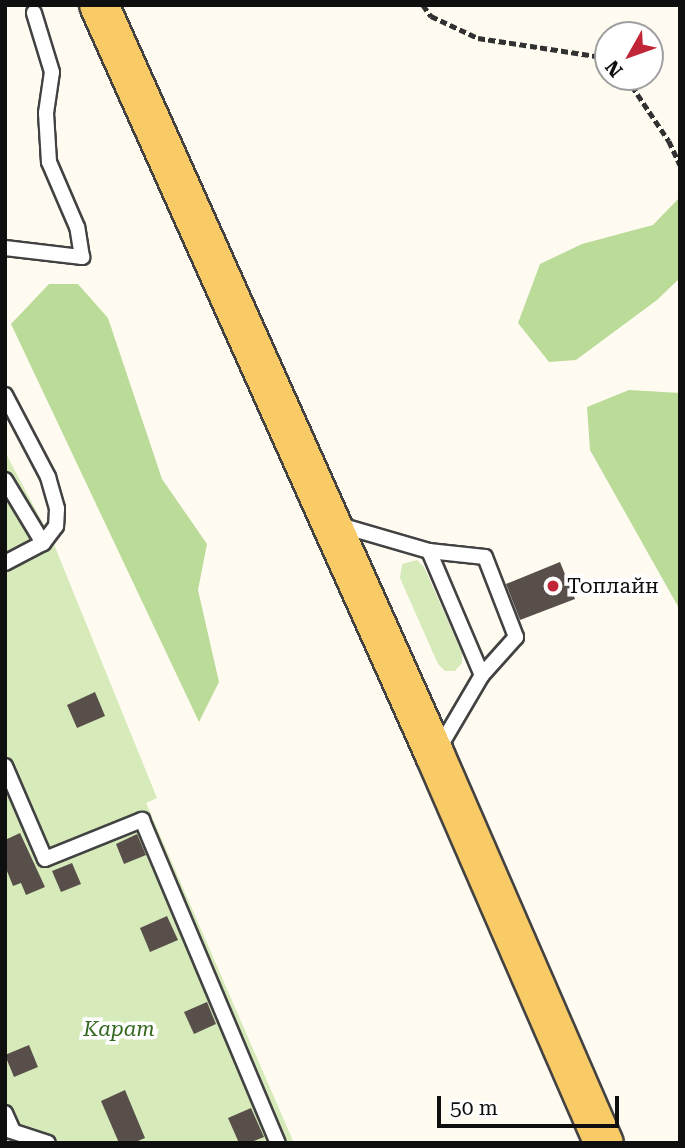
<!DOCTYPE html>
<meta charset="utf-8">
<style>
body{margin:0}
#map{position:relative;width:685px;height:1148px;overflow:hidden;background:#fffbf1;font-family:"Roboto Serif",serif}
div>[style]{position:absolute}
.green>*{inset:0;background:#d6eaba}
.forest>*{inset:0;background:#bbdb99}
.building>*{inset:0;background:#584f4b}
.path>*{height:4.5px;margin-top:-2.25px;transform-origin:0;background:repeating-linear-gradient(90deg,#313131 0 7px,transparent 0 10.5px)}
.roads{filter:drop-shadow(2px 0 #424242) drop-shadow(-2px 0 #424242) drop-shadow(0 2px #424242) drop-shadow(0 -2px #424242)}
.lane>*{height:14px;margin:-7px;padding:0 7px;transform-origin:7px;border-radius:7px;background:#fff}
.primary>*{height:38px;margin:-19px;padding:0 19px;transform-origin:19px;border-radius:19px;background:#f9cb67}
.dots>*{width:19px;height:19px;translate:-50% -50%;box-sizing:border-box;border:4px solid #fff;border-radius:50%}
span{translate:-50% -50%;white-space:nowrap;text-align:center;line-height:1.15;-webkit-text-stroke:7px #fff;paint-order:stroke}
.poi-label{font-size:21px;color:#0f0f0f}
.left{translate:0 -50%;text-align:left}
.park-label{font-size:21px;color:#33681e;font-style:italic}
.frame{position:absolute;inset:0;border:7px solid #0f0f0f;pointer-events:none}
.north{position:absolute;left:594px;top:21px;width:70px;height:70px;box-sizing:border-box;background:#fff;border:2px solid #9f9f9f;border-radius:50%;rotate:230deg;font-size:19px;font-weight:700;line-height:28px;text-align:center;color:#0f0f0f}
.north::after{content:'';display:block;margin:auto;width:24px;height:32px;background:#c12538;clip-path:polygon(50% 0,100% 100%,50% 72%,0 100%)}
.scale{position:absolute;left:437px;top:1096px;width:182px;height:32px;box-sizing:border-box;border:4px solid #0f0f0f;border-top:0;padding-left:9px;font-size:21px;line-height:24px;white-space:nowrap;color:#0f0f0f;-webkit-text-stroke:5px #fff;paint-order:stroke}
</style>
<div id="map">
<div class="green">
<i style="clip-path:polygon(5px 452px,53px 542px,157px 798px,146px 803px,294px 1143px,5px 1143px)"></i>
<i style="clip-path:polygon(417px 560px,424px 567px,462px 653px,462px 663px,455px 671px,445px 671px,438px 664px,400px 578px,402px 564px)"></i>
</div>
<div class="forest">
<i style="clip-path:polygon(680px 197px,680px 278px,657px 300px,576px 360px,549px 362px,518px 323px,540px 264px,582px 244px,653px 225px)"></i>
<i style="clip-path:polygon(49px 284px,78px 284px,108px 318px,162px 479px,207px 544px,198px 590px,219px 682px,199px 722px,11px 324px)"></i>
<i style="clip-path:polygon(629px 390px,680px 393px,680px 610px,590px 450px,587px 407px)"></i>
</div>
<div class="building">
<i style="clip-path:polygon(560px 562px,575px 599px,520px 620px,506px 584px)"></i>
<i style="clip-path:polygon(95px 692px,105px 716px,77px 728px,67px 705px)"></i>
<i style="clip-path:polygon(20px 833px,45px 887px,26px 895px,21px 883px,13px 886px,5px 866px,5px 840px)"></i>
<i style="clip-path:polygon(137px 834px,146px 855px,124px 864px,116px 844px)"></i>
<i style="clip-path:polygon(72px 863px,81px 884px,61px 892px,52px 871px)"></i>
<i style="clip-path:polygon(167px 916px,178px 940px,150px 952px,140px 928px)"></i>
<i style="clip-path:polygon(207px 1002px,216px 1024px,194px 1034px,184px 1012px)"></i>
<i style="clip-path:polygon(29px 1045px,38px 1067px,14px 1077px,5px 1055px)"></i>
<i style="clip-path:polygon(125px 1090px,145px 1138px,133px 1143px,119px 1143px,101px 1101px)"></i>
<i style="clip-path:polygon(251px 1108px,264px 1137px,249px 1143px,239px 1143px,228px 1118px)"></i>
</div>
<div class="path">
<i style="left:423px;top:5px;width:14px;rotate:54deg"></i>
<i style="left:431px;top:16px;width:52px;rotate:25.1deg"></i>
<i style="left:478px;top:38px;width:119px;rotate:8.7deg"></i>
<i style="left:596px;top:56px;width:14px;rotate:30deg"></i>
<i style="left:626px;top:77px;width:77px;rotate:56.1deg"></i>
<i style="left:669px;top:141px;width:26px;rotate:65deg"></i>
</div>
<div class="roads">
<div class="lane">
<i style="left:5px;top:248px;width:78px;rotate:6.7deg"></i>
<i style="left:82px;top:257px;width:30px;rotate:-99deg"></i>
<i style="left:77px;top:227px;width:71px;rotate:-113.3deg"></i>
<i style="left:49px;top:162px;width:49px;rotate:-93.5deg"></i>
<i style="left:46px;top:113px;width:41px;rotate:-81.7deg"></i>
<i style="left:52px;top:72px;width:62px;rotate:-107deg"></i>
<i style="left:5px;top:395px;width:93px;rotate:62.3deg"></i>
<i style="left:48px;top:477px;width:33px;rotate:74deg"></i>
<i style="left:57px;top:509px;width:17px;rotate:93deg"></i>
<i style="left:56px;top:526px;width:21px;rotate:127deg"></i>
<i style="left:5px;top:480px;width:74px;rotate:58.9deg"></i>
<i style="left:43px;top:543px;width:43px;rotate:152.2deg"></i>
<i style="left:336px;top:524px;width:97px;rotate:16.2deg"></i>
<i style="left:429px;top:551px;width:135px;rotate:66.9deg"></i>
<i style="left:482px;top:675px;width:87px;rotate:120.4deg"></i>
<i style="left:429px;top:551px;width:56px;rotate:6.1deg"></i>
<i style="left:485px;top:557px;width:86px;rotate:68.8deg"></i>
<i style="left:516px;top:637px;width:51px;rotate:131.8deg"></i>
<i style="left:5px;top:766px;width:101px;rotate:66.7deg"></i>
<i style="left:45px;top:859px;width:105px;rotate:-21.9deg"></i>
<i style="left:142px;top:820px;width:350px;rotate:67.2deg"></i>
<i style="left:5px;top:1113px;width:20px;rotate:66deg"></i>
<i style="left:5px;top:1129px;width:45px;rotate:18deg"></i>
</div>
<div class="primary">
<i style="left:99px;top:5px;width:822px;rotate:65.87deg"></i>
<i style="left:435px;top:755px;width:423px;rotate:66.5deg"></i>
</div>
</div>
<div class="dots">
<i style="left:553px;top:586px;background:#c12538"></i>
</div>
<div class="poi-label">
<span class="left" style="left:567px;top:586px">Топлайн</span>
</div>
<div class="park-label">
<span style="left:119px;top:1029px">Карат</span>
</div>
<div class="frame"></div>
<div class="north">N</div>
<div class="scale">50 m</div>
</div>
